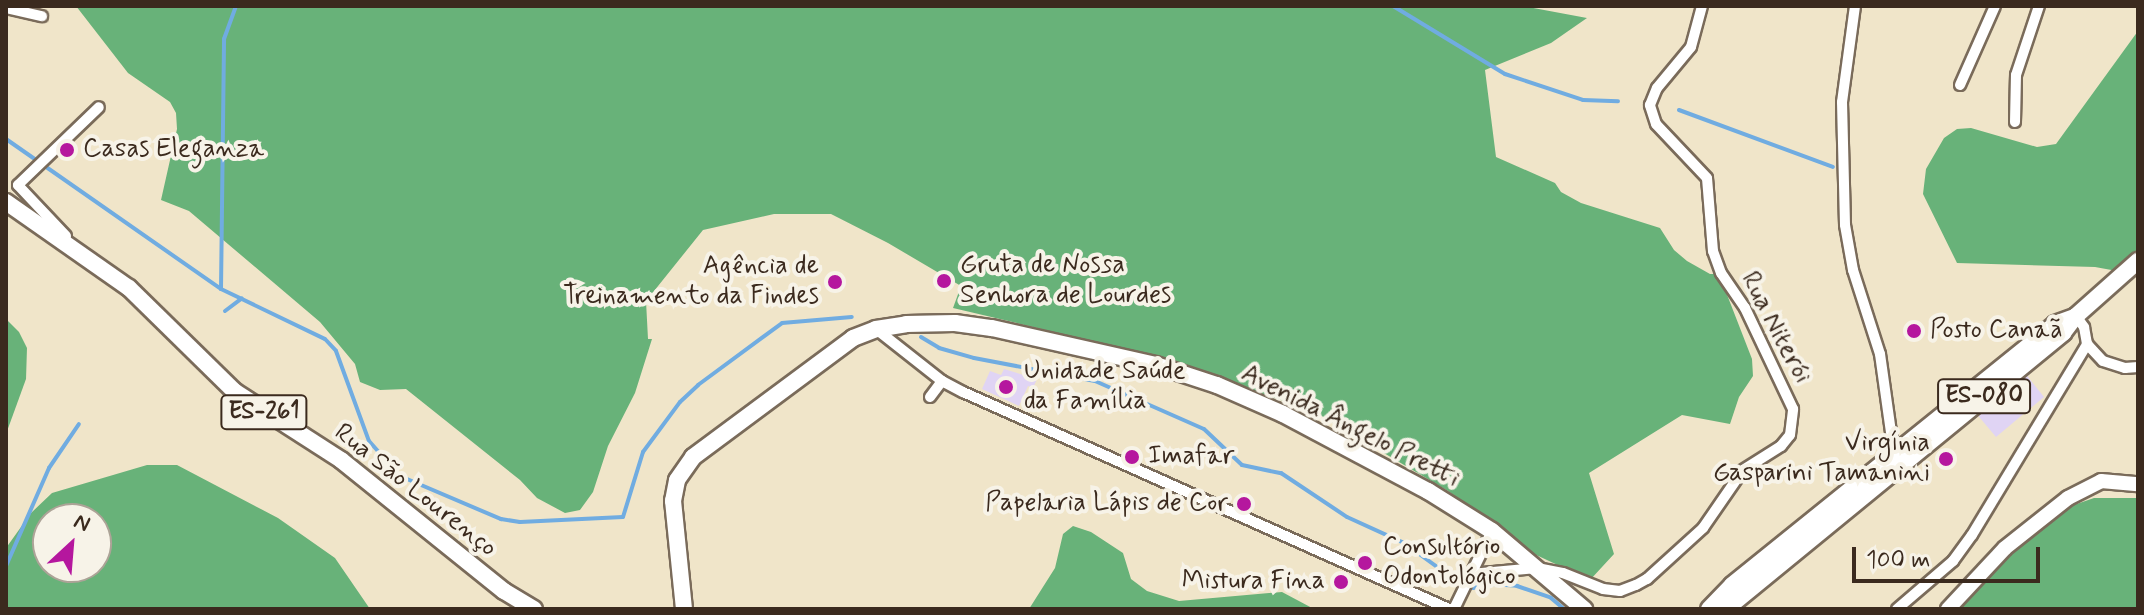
<!DOCTYPE html>
<meta charset="utf-8">
<style>
body{margin:0}
#map{position:relative;width:2144px;height:615px;overflow:hidden;background:#f0e5c9;font-family:Mynerve,sans-serif}
div>[style]{position:absolute}
.built>*{inset:0;background:#e0d4f4}
.forest>*{inset:0;background:#68b279}
.stream>*{height:4px;margin:-2px;padding:0 2px;transform-origin:2px;border-radius:2px;background:#70ace1}
.roads{filter:drop-shadow(2px 0 #7a6b5a) drop-shadow(-2px 0 #7a6b5a) drop-shadow(0 2px #7a6b5a) drop-shadow(0 -2px #7a6b5a)}
.street>*{height:10px;margin:-5px;padding:0 5px;transform-origin:5px;border-radius:5px;background:#fff}
.secondary>*{height:14px;margin:-7px;padding:0 7px;transform-origin:7px;border-radius:7px;background:#fff}
.primary>*{height:16px;margin:-8px;padding:0 8px;transform-origin:8px;border-radius:8px;background:#fff}
.dots>*{width:22px;height:22px;translate:-50% -50%;box-sizing:border-box;border:4px solid #f7f3e8;border-radius:50%}
span{translate:-50% -50%;white-space:nowrap;text-align:center;line-height:1.15;-webkit-text-stroke:8px #f7f3e8;paint-order:stroke}
.shield-label span{padding:2px 6px;background:#f7f3e8;border:2px solid;border-radius:6px;-webkit-text-stroke-width:0}
.shield-label{font-size:24px;color:#3b2a1e;font-weight:700}
.poi-label{font-size:26px;color:#3b2a1e}
.left{translate:0 -50%;text-align:left}
.right{translate:-100% -50%;text-align:right}
.street-label{font-size:26px;color:#3b2a1e}
.frame{position:absolute;inset:0;border:8px solid #3b2a1e;pointer-events:none}
.north{position:absolute;left:32px;top:503px;width:80px;height:80px;box-sizing:border-box;background:#f7f3e8;border:2px solid #aca397;border-radius:50%;rotate:26deg;font-size:22px;font-weight:700;line-height:32px;text-align:center;color:#3b2a1e}
.north::after{content:'';display:block;margin:auto;width:28px;height:36px;background:#b5179e;clip-path:polygon(50% 0,100% 100%,50% 72%,0 100%)}
.scale{position:absolute;left:1852px;top:547px;width:188px;height:36px;box-sizing:border-box;border:4px solid #3b2a1e;border-top:0;padding-left:10px;font-size:24px;line-height:28px;white-space:nowrap;color:#3b2a1e;-webkit-text-stroke:6px #f7f3e8;paint-order:stroke}
</style>
<div id="map">
<div class="built">
<i style="clip-path:polygon(1004px 369px,1037px 379px,1033px 388px,1028px 386px,1019px 406px,982px 389px,990px 371px,1001px 375px)"></i>
<i style="clip-path:polygon(2024px 372px,2044px 397px,1996px 437px,1975px 412px)"></i>
</div>
<div class="forest">
<i style="clip-path:polygon(76px 6px,1522px 6px,1587px 18px,1551px 43px,1485px 70px,1496px 157px,1555px 183px,1561px 192px,1581px 203px,1660px 228px,1674px 250px,1687px 261px,1710px 274px,1719px 274px,1752px 359px,1753px 376px,1739px 397px,1730px 424px,1682px 415px,1589px 473px,1614px 554px,1590px 580px,1534px 554px,1448px 491px,1313px 411px,1135px 351px,953px 308px,961px 286px,888px 243px,831px 214px,774px 214px,703px 230px,646px 301px,648px 339px,652px 339px,635px 393px,608px 446px,593px 492px,580px 510px,565px 513px,537px 498px,520px 480px,406px 389px,380px 390px,360px 382px,355px 364px,320px 322px,189px 211px,161px 200px,177px 129px,176px 113px,170px 102px,128px 73px)"></i>
<i style="clip-path:polygon(2138px 31px,2138px 255px,2117px 271px,2095px 267px,1957px 263px,1923px 194px,1926px 169px,1944px 138px,1957px 129px,1971px 128px,2037px 147px,2056px 144px)"></i>
<i style="clip-path:polygon(6px 319px,19px 332px,27px 348px,26px 379px,6px 434px)"></i>
<i style="clip-path:polygon(evenodd,147px 465px,177px 465px,278px 518px,335px 558px,370px 609px,6px 609px,6px 548px,31px 513px,52px 493px,147px 465px,96px 519px,96px 567px,48px 567px,48px 519px,96px 519px)"></i>
<i style="clip-path:polygon(2094px 498px,2138px 498px,2138px 609px,1950px 609px,2005px 553px,2068px 507px)"></i>
<i style="clip-path:polygon(1073px 526px,1091px 532px,1123px 553px,1131px 579px,1147px 591px,1179px 601px,1282px 592px,1314px 609px,1029px 609px,1055px 568px,1063px 534px)"></i>
</div>
<div class="stream">
<i style="left:1393px;top:6px;width:131px;rotate:31.3deg"></i>
<i style="left:1505px;top:74px;width:82px;rotate:18.4deg"></i>
<i style="left:1583px;top:100px;width:35px;rotate:2deg"></i>
<i style="left:1679px;top:110px;width:164px;rotate:20.3deg"></i>
<i style="left:6px;top:139px;width:262px;rotate:34.9deg"></i>
<i style="left:221px;top:289px;width:115px;rotate:25.7deg"></i>
<i style="left:325px;top:339px;width:16px;rotate:47deg"></i>
<i style="left:336px;top:351px;width:96px;rotate:69.9deg"></i>
<i style="left:369px;top:441px;width:47px;rotate:48.5deg"></i>
<i style="left:400px;top:476px;width:110px;rotate:23.1deg"></i>
<i style="left:501px;top:519px;width:19px;rotate:9deg"></i>
<i style="left:520px;top:522px;width:103px;rotate:-2.8deg"></i>
<i style="left:623px;top:517px;width:68px;rotate:-72.9deg"></i>
<i style="left:643px;top:452px;width:62px;rotate:-53.5deg"></i>
<i style="left:680px;top:402px;width:25px;rotate:-43deg"></i>
<i style="left:698px;top:385px;width:104px;rotate:-36.4deg"></i>
<i style="left:782px;top:323px;width:70px;rotate:-4.9deg"></i>
<i style="left:221px;top:289px;width:250px;rotate:-89.3deg"></i>
<i style="left:224px;top:39px;width:35px;rotate:-70deg"></i>
<i style="left:225px;top:311px;width:21px;rotate:-37deg"></i>
<i style="left:921px;top:337px;width:21px;rotate:31deg"></i>
<i style="left:939px;top:348px;width:36px;rotate:16deg"></i>
<i style="left:974px;top:358px;width:123px;rotate:10.8deg"></i>
<i style="left:1095px;top:381px;width:119px;rotate:23.8deg"></i>
<i style="left:1204px;top:429px;width:52px;rotate:43.5deg"></i>
<i style="left:1242px;top:465px;width:40px;rotate:12deg"></i>
<i style="left:1281px;top:473px;width:79px;rotate:33.7deg"></i>
<i style="left:1347px;top:517px;width:63px;rotate:24.5deg"></i>
<i style="left:1404px;top:543px;width:72px;rotate:35.9deg"></i>
<i style="left:1462px;top:585px;width:11px;rotate:15deg"></i>
<i style="left:1473px;top:588px;width:18px;rotate:-13deg"></i>
<i style="left:1491px;top:584px;width:26px;rotate:4deg"></i>
<i style="left:1517px;top:586px;width:36px;rotate:19deg"></i>
<i style="left:1551px;top:598px;width:17px;rotate:40deg"></i>
<i style="left:6px;top:566px;width:107px;rotate:-66.3deg"></i>
<i style="left:49px;top:468px;width:53px;rotate:-55.7deg"></i>
</div>
<div class="roads">
<div class="street">
<i style="left:1855px;top:6px;width:97px;rotate:97.7deg"></i>
<i style="left:1842px;top:102px;width:123px;rotate:88.6deg"></i>
<i style="left:1845px;top:225px;width:46px;rotate:79.9deg"></i>
<i style="left:1853px;top:270px;width:88px;rotate:72.2deg"></i>
<i style="left:1880px;top:354px;width:101px;rotate:82deg"></i>
<i style="left:6px;top:8px;width:37px;rotate:13deg"></i>
<i style="left:1960px;top:85px;width:86px;rotate:-66.1deg"></i>
<i style="left:2015px;top:122px;width:47px;rotate:-88.8deg"></i>
<i style="left:2016px;top:75px;width:73px;rotate:-71.6deg"></i>
<i style="left:66px;top:236px;width:70px;rotate:-133.3deg"></i>
<i style="left:18px;top:185px;width:112px;rotate:-43.9deg"></i>
<i style="left:2076px;top:316px;width:14px;rotate:54deg"></i>
<i style="left:2084px;top:327px;width:17px;rotate:80deg"></i>
<i style="left:2087px;top:344px;width:23px;rotate:47deg"></i>
<i style="left:2103px;top:361px;width:23px;rotate:18deg"></i>
<i style="left:2125px;top:368px;width:13px;rotate:-4deg"></i>
<i style="left:876px;top:329px;width:84px;rotate:38.2deg"></i>
<i style="left:942px;top:381px;width:24px;rotate:28deg"></i>
<i style="left:963px;top:392px;width:532px;rotate:24.06deg"></i>
<i style="left:930px;top:397px;width:20px;rotate:-53deg"></i>
<i style="left:1471px;top:574px;width:66px;rotate:-5.2deg"></i>
<i style="left:1537px;top:568px;width:26px;rotate:11deg"></i>
<i style="left:1563px;top:573px;width:43px;rotate:21.8deg"></i>
<i style="left:1603px;top:589px;width:17px;rotate:7deg"></i>
<i style="left:1620px;top:591px;width:17px;rotate:-21deg"></i>
<i style="left:1636px;top:585px;width:13px;rotate:-29deg"></i>
<i style="left:1647px;top:579px;width:76px;rotate:-42.3deg"></i>
<i style="left:1703px;top:528px;width:70px;rotate:-55.4deg"></i>
<i style="left:1743px;top:470px;width:45px;rotate:-32.3deg"></i>
<i style="left:1781px;top:446px;width:14px;rotate:-51deg"></i>
<i style="left:1790px;top:435px;width:26px;rotate:-83deg"></i>
<i style="left:1793px;top:409px;width:112px;rotate:-115.4deg"></i>
<i style="left:1745px;top:308px;width:42px;rotate:-124.4deg"></i>
<i style="left:1721px;top:273px;width:23px;rotate:-110deg"></i>
<i style="left:1713px;top:251px;width:73px;rotate:-94.7deg"></i>
<i style="left:1707px;top:178px;width:74px;rotate:-133.4deg"></i>
<i style="left:1656px;top:124px;width:20px;rotate:-108deg"></i>
<i style="left:1650px;top:105px;width:18px;rotate:-68deg"></i>
<i style="left:1657px;top:88px;width:53px;rotate:-50.3deg"></i>
<i style="left:1691px;top:47px;width:42px;rotate:-75deg"></i>
<i style="left:1454px;top:609px;width:87px;rotate:-64deg"></i>
<i style="left:1897px;top:609px;width:74px;rotate:-40.6deg"></i>
<i style="left:1953px;top:561px;width:32px;rotate:-54deg"></i>
<i style="left:1972px;top:535px;width:223px;rotate:-58.9deg"></i>
</div>
<div class="secondary">
<i style="left:1948px;top:609px;width:83px;rotate:-46.9deg"></i>
<i style="left:2005px;top:548px;width:80px;rotate:-38.4deg"></i>
<i style="left:2068px;top:498px;width:37px;rotate:-27deg"></i>
<i style="left:2101px;top:481px;width:37px;rotate:5deg"></i>
</div>
<div class="primary">
<i style="left:6px;top:202px;width:150px;rotate:35deg"></i>
<i style="left:129px;top:288px;width:147px;rotate:44.4deg"></i>
<i style="left:234px;top:391px;width:127px;rotate:32.8deg"></i>
<i style="left:341px;top:460px;width:209px;rotate:38.8deg"></i>
<i style="left:504px;top:591px;width:35px;rotate:31deg"></i>
<i style="left:684px;top:609px;width:109px;rotate:-95.8deg"></i>
<i style="left:673px;top:501px;width:21px;rotate:-79deg"></i>
<i style="left:677px;top:480px;width:28px;rotate:-55deg"></i>
<i style="left:693px;top:457px;width:199px;rotate:-36.6deg"></i>
<i style="left:853px;top:338px;width:25px;rotate:-21deg"></i>
<i style="left:876px;top:329px;width:30px;rotate:-9deg"></i>
<i style="left:906px;top:324px;width:49px;rotate:-1.2deg"></i>
<i style="left:955px;top:323px;width:37px;rotate:8deg"></i>
<i style="left:992px;top:328px;width:168px;rotate:12.7deg"></i>
<i style="left:1156px;top:365px;width:64px;rotate:18.2deg"></i>
<i style="left:1217px;top:385px;width:72px;rotate:23.7deg"></i>
<i style="left:1283px;top:414px;width:164px;rotate:28deg"></i>
<i style="left:1428px;top:491px;width:75px;rotate:32deg"></i>
<i style="left:1492px;top:531px;width:121px;rotate:40.3deg"></i>
<i style="left:1709px;top:609px;width:33px;rotate:-46deg"></i>
<i style="left:1732px;top:585px;width:415px;rotate:-38.9deg"></i>
<i style="left:2055px;top:324px;width:20px;rotate:-20deg"></i>
<i style="left:1726px;top:609px;width:436px;rotate:-39.3deg"></i>
<i style="left:2063px;top:333px;width:21px;rotate:-53deg"></i>
<i style="left:2076px;top:316px;width:83px;rotate:-41.6deg"></i>
</div>
</div>
<div class="dots">
<i style="left:67px;top:150px;background:#b5179e"></i>
<i style="left:944px;top:281px;background:#b5179e"></i>
<i style="left:835px;top:282px;background:#b5179e"></i>
<i style="left:1914px;top:331px;background:#b5179e"></i>
<i style="left:1006px;top:387px;background:#b5179e"></i>
<i style="left:1132px;top:457px;background:#b5179e"></i>
<i style="left:1946px;top:459px;background:#b5179e"></i>
<i style="left:1244px;top:504px;background:#b5179e"></i>
<i style="left:1365px;top:563px;background:#b5179e"></i>
<i style="left:1341px;top:582px;background:#b5179e"></i>
</div>
<div class="shield-label">
<span style="left:1984px;top:396px">ES-080</span>
<span style="left:264px;top:412px">ES-261</span>
</div>
<div class="poi-label">
<span class="left" style="left:83px;top:150px">Casas Eleganza</span>
<span class="left" style="left:960px;top:281px">Gruta de Nossa<br>Senhora de Lourdes</span>
<span class="right" style="left:819px;top:282px">Agência de<br>Treinamento da Findes</span>
<span class="left" style="left:1930px;top:331px">Posto Canaã</span>
<span class="left" style="left:1024px;top:387px">Unidade Saúde<br>da Família</span>
<span class="right" style="left:1930px;top:459px">Virgínia<br>Gasparini Tamanini</span>
<span class="left" style="left:1148px;top:457px">Imafar</span>
<span class="right" style="left:1228px;top:504px">Papelaria Lápis de Cor</span>
<span class="left" style="left:1383px;top:563px">Consultório<br>Odontológico</span>
<span class="right" style="left:1325px;top:582px">Mistura Fina</span>
</div>
<div class="street-label">
<span style="left:1775px;top:328px;rotate:62deg">Rua Niterói</span>
<span style="left:1350px;top:427px;rotate:27deg">Avenida Ângelo Pretti</span>
<span style="left:415px;top:491px;rotate:38deg">Rua São Lourenço</span>
</div>
<div class="frame"></div>
<div class="north">N</div>
<div class="scale">100 m</div>
</div>
